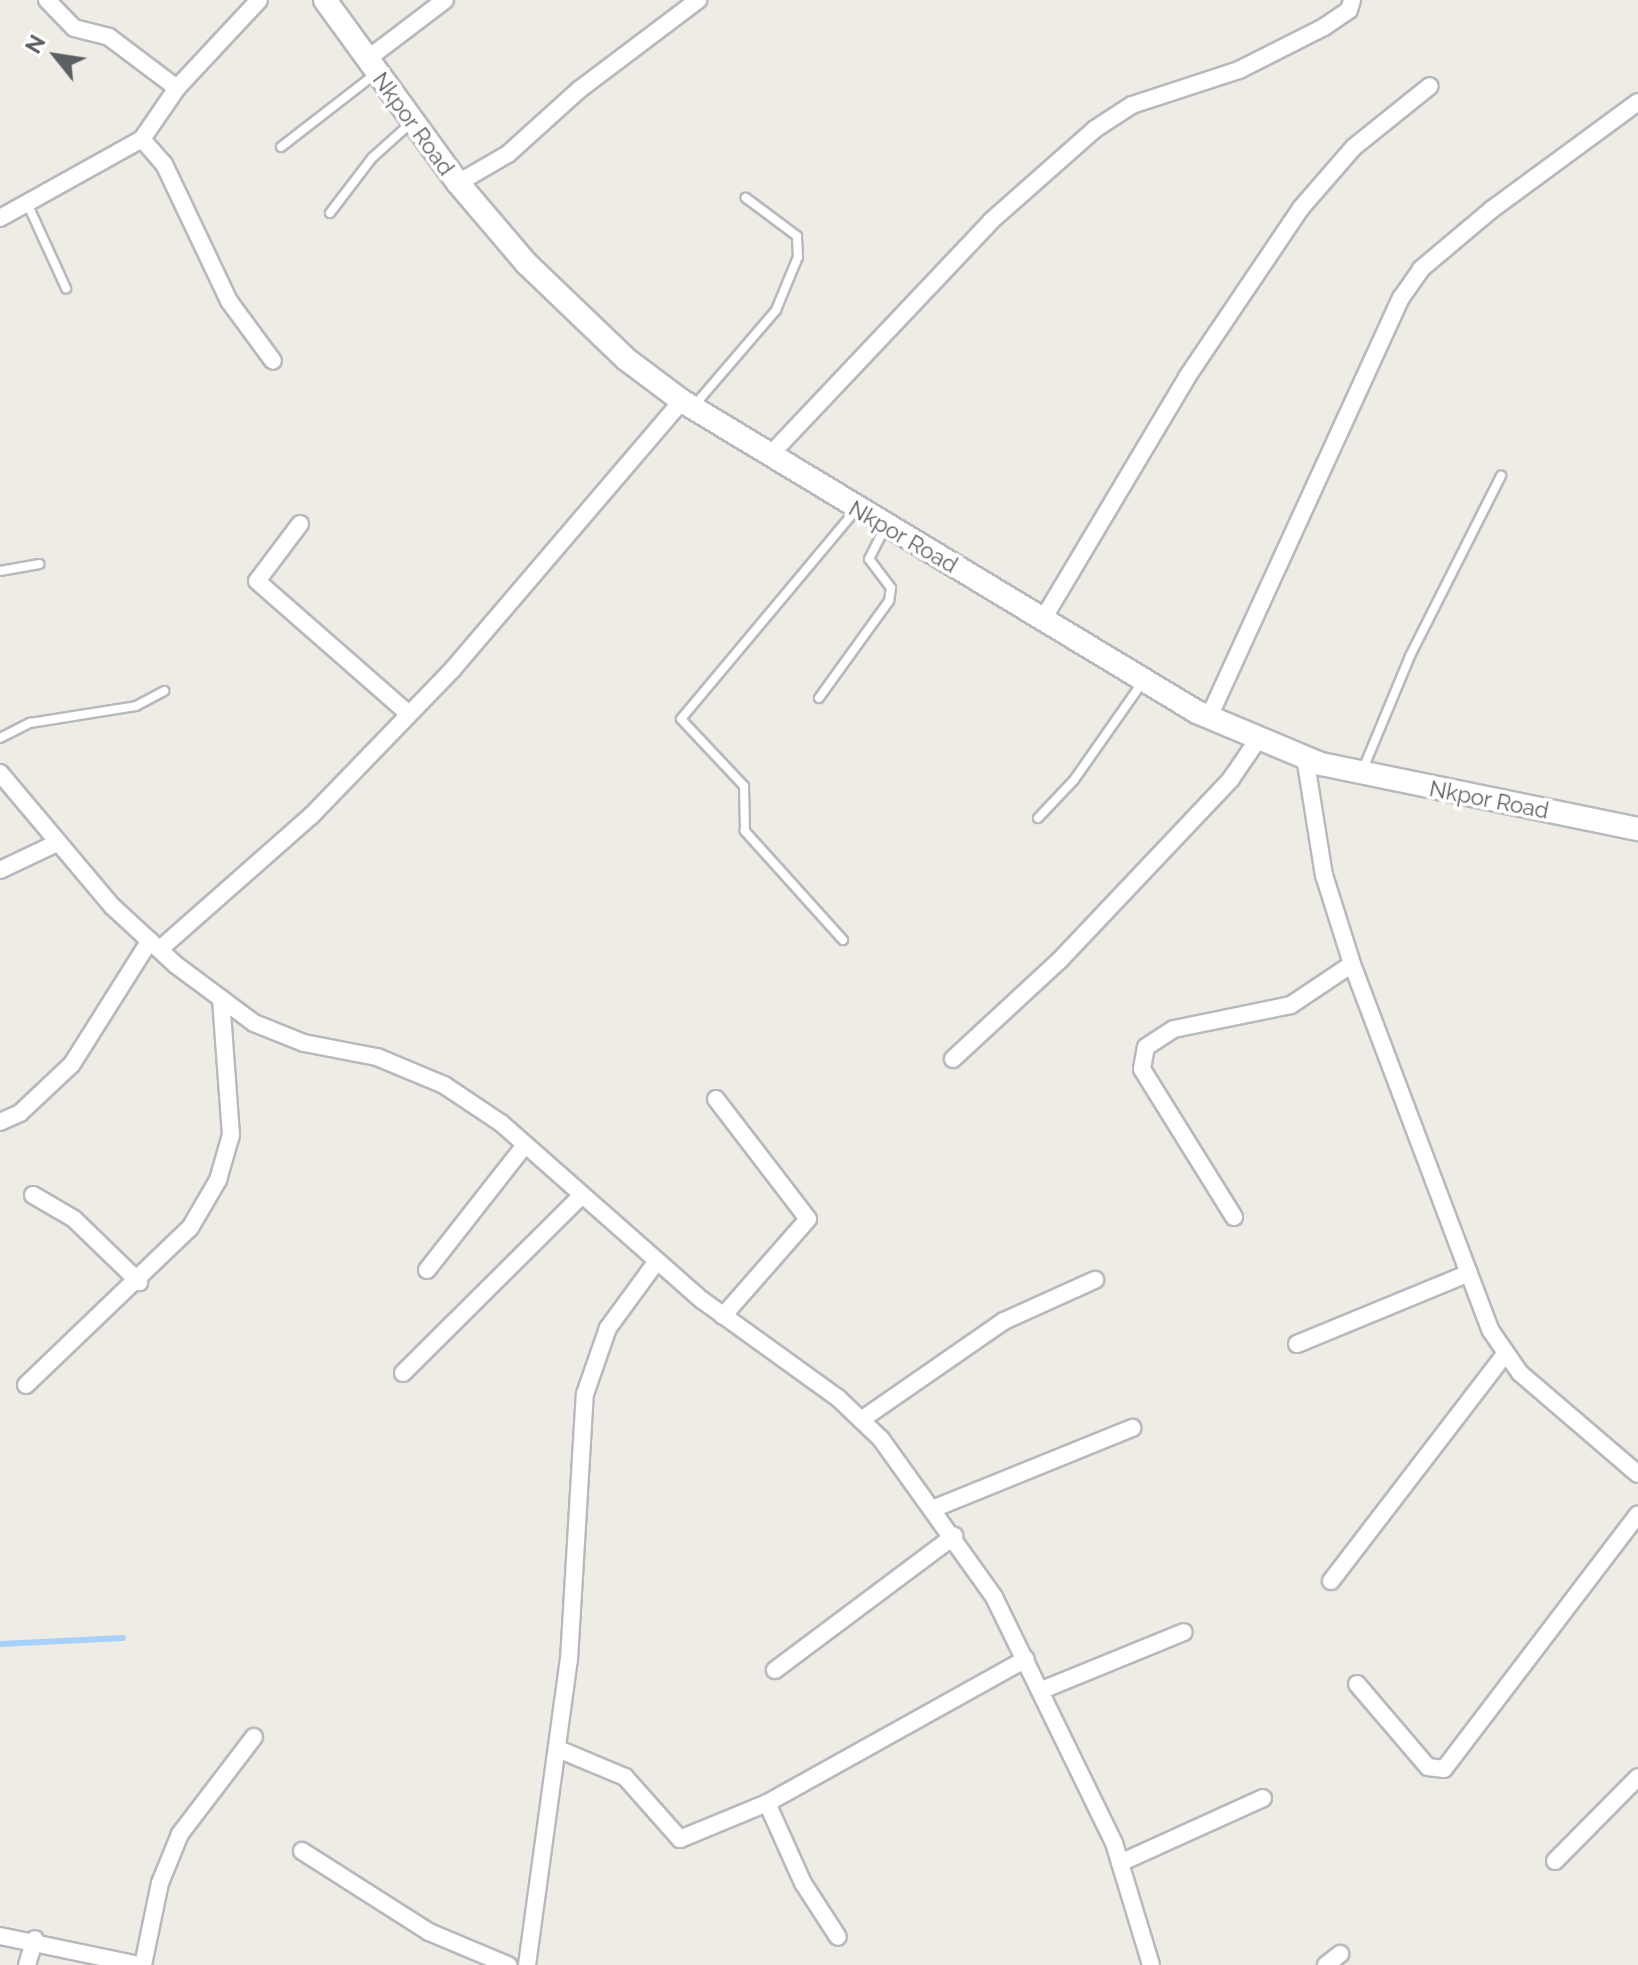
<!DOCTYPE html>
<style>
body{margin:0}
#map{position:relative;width:1638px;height:1965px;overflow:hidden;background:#eeece4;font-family:Raleway,sans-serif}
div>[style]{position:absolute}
.stream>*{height:6px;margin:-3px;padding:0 3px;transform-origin:3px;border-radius:3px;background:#a7d0fa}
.roads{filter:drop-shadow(2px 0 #b6b9bd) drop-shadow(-2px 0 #b6b9bd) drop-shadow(0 2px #b6b9bd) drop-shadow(0 -2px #b6b9bd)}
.lane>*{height:8px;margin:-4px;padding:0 4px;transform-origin:4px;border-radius:4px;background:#fff}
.street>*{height:16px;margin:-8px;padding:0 8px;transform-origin:8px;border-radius:8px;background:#fff}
.secondary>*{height:22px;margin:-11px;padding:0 11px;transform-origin:11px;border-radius:11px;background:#fff}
span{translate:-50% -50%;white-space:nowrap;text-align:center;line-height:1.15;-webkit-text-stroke:7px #fff;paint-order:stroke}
.street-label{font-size:22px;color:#5c5f64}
.north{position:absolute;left:16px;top:16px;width:80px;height:80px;-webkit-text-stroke:6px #fff;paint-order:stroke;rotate:300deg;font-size:22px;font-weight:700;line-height:32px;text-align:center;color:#5c5f64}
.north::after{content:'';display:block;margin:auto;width:28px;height:36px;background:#5c5f64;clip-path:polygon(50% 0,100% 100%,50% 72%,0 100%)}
</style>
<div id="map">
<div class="stream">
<i style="left:0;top:1644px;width:123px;rotate:-2.8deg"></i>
</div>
<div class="roads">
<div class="lane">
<i style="left:281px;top:147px;width:119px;rotate:-37.8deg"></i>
<i style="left:27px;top:203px;width:94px;rotate:65.4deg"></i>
<i style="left:330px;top:213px;width:69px;rotate:-52.6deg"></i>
<i style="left:372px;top:158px;width:54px;rotate:-42deg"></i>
<i style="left:693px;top:407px;width:128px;rotate:-49.4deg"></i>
<i style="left:776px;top:310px;width:57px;rotate:-67.5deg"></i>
<i style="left:798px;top:257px;width:21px;rotate:-93deg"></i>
<i style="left:797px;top:236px;width:64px;rotate:-143.3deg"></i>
<i style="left:0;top:571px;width:40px;rotate:-10deg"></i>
<i style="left:819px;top:698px;width:120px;rotate:-54.2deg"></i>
<i style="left:889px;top:601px;width:13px;rotate:-81deg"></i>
<i style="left:891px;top:588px;width:36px;rotate:-127deg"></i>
<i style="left:869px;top:559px;width:36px;rotate:-63deg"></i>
<i style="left:0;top:738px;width:34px;rotate:-27deg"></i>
<i style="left:30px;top:723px;width:107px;rotate:-9.1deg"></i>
<i style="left:136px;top:706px;width:32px;rotate:-28deg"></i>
<i style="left:1363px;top:769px;width:122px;rotate:-67.4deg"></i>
<i style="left:1410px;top:656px;width:202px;rotate:-63.2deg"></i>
<i style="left:1038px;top:818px;width:52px;rotate:-46.5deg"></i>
<i style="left:1074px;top:780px;width:118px;rotate:-55deg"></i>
<i style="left:843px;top:940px;width:147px;rotate:-132deg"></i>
<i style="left:745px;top:831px;width:45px;rotate:-91.3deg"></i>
<i style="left:744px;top:786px;width:92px;rotate:-133.2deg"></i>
<i style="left:681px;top:719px;width:273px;rotate:-50.1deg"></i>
</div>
<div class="street">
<i style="left:47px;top:0;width:39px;rotate:46deg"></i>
<i style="left:74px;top:28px;width:36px;rotate:14deg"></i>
<i style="left:109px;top:37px;width:85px;rotate:36.9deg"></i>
<i style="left:366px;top:60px;width:99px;rotate:-37.2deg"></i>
<i style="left:142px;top:139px;width:33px;rotate:49deg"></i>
<i style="left:164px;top:164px;width:152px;rotate:64.6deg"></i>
<i style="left:229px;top:301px;width:74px;rotate:53.7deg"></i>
<i style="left:458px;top:183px;width:58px;rotate:-30.1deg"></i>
<i style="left:508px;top:154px;width:97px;rotate:-42.1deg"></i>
<i style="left:580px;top:89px;width:148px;rotate:-37deg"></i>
<i style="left:0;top:218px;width:162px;rotate:-29.1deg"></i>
<i style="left:142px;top:139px;width:62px;rotate:-55.5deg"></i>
<i style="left:177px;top:88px;width:120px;rotate:-47deg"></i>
<i style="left:771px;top:454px;width:320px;rotate:-46.6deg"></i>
<i style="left:991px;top:221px;width:139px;rotate:-41.5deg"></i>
<i style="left:1095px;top:129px;width:44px;rotate:-33deg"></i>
<i style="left:1132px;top:105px;width:113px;rotate:-18.1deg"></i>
<i style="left:1239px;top:70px;width:95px;rotate:-26.8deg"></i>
<i style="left:1324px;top:27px;width:30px;rotate:-34deg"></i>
<i style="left:1349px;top:10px;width:10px;rotate:-73deg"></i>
<i style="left:300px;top:524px;width:71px;rotate:127deg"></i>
<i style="left:257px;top:581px;width:201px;rotate:41.2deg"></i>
<i style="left:1043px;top:619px;width:282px;rotate:-59.2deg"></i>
<i style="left:1187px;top:377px;width:204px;rotate:-56deg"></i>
<i style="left:1301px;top:208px;width:81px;rotate:-49deg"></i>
<i style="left:1354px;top:147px;width:97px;rotate:-38.8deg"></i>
<i style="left:1209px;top:717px;width:461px;rotate:-65.4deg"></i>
<i style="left:1401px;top:298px;width:35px;rotate:-55deg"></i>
<i style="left:1421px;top:269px;width:92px;rotate:-40.1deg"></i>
<i style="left:1491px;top:210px;width:182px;rotate:-36.3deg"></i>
<i style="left:1305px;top:757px;width:120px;rotate:80.9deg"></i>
<i style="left:1324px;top:875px;width:93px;rotate:72.5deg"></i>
<i style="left:1352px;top:964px;width:392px;rotate:69.3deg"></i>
<i style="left:1491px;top:1331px;width:51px;rotate:55.4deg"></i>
<i style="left:1520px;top:1373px;width:155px;rotate:40.6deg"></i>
<i style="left:0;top:773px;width:174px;rotate:49.9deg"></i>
<i style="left:112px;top:906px;width:87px;rotate:42.7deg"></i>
<i style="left:176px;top:965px;width:97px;rotate:36.6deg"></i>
<i style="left:254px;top:1023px;width:54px;rotate:21.8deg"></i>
<i style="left:304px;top:1043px;width:74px;rotate:10.9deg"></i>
<i style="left:377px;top:1057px;width:73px;rotate:22.7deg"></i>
<i style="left:444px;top:1085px;width:69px;rotate:33.7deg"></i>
<i style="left:501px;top:1123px;width:268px;rotate:41.4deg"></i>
<i style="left:702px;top:1300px;width:168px;rotate:35.8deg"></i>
<i style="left:838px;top:1398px;width:59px;rotate:43.6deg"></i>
<i style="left:881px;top:1439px;width:194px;rotate:54.4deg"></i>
<i style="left:994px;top:1597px;width:274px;rotate:64deg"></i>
<i style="left:1114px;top:1843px;width:127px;rotate:73.1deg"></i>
<i style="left:0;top:870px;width:63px;rotate:-25.3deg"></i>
<i style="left:160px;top:949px;width:203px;rotate:-41.4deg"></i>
<i style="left:312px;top:815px;width:202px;rotate:-46deg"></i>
<i style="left:452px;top:670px;width:354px;rotate:-49.5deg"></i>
<i style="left:953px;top:1059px;width:146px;rotate:-42.8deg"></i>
<i style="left:1060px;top:960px;width:249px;rotate:-46.6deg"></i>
<i style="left:1231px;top:779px;width:50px;rotate:-55.7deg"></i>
<i style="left:716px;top:1099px;width:151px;rotate:52.5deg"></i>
<i style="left:808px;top:1219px;width:129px;rotate:131.2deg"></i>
<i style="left:0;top:1122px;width:22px;rotate:-24deg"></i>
<i style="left:20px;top:1113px;width:71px;rotate:-43.3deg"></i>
<i style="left:72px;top:1064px;width:146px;rotate:-57.8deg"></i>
<i style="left:33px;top:1195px;width:48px;rotate:30.3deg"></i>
<i style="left:74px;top:1219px;width:91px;rotate:44.1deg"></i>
<i style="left:1234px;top:1217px;width:174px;rotate:-121.9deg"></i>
<i style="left:1142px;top:1069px;width:22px;rotate:-80deg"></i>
<i style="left:1146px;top:1047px;width:33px;rotate:-33deg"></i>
<i style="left:1174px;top:1029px;width:119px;rotate:-11.6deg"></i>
<i style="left:1291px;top:1005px;width:73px;rotate:-33.9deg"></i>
<i style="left:427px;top:1270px;width:159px;rotate:-51.9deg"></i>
<i style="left:1297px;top:1344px;width:186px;rotate:-22.4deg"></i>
<i style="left:403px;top:1373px;width:252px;rotate:-44.8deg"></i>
<i style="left:26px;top:1385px;width:227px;rotate:-43.8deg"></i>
<i style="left:190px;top:1228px;width:56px;rotate:-59.7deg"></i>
<i style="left:218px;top:1180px;width:47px;rotate:-73.9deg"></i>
<i style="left:231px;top:1135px;width:137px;rotate:-94.2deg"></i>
<i style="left:861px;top:1420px;width:174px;rotate:-34.7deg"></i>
<i style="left:1004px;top:1321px;width:100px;rotate:-24.3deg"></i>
<i style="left:935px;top:1508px;width:213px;rotate:-22.1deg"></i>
<i style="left:1331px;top:1581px;width:287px;rotate:-52.5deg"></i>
<i style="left:775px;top:1670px;width:224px;rotate:-36.8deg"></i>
<i style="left:1357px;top:1684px;width:109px;rotate:49.5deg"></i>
<i style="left:1428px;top:1767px;width:16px;rotate:7deg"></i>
<i style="left:1444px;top:1769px;width:320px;rotate:-52.7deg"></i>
<i style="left:1042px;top:1690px;width:153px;rotate:-22.2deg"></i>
<i style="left:558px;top:1749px;width:73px;rotate:22.7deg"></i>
<i style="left:625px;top:1777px;width:83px;rotate:48.4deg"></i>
<i style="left:680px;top:1839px;width:94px;rotate:-22.5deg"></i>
<i style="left:767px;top:1803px;width:296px;rotate:-29.1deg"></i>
<i style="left:767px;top:1803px;width:88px;rotate:65.8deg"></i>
<i style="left:803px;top:1883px;width:64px;rotate:57.1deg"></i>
<i style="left:302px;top:1851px;width:151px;rotate:32.5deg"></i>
<i style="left:429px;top:1932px;width:86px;rotate:22.7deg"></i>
<i style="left:1555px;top:1861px;width:118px;rotate:-45.3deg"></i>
<i style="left:1120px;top:1863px;width:157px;rotate:-24.4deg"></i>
<i style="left:0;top:1936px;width:142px;rotate:11.8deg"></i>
<i style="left:27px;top:1965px;width:27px;rotate:-73deg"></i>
<i style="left:143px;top:1965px;width:84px;rotate:-78.3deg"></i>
<i style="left:160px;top:1883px;width:53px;rotate:-67.8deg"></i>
<i style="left:180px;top:1834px;width:122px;rotate:-52.7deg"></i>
<i style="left:527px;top:1965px;width:308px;rotate:-82.2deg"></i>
<i style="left:569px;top:1660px;width:266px;rotate:-86.6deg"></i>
<i style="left:585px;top:1394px;width:70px;rotate:-70.8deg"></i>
<i style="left:608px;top:1328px;width:83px;rotate:-53.8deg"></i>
<i style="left:1326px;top:1965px;width:18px;rotate:-38deg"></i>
</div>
<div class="secondary">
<i style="left:325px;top:0;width:226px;rotate:54deg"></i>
<i style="left:458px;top:183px;width:105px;rotate:49.6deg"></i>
<i style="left:526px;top:263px;width:139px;rotate:43.8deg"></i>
<i style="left:626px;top:359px;width:70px;rotate:36.9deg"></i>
<i style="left:682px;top:401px;width:602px;rotate:31.13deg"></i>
<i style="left:1197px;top:712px;width:134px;rotate:22.8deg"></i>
<i style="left:1321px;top:764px;width:324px;rotate:11.6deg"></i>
</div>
</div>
<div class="street-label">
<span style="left:413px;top:124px;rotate:54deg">Nkpor Road</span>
<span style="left:903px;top:537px;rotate:30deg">Nkpor Road</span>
<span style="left:1489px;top:800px;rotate:11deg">Nkpor Road</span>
</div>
<div class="north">N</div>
</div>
